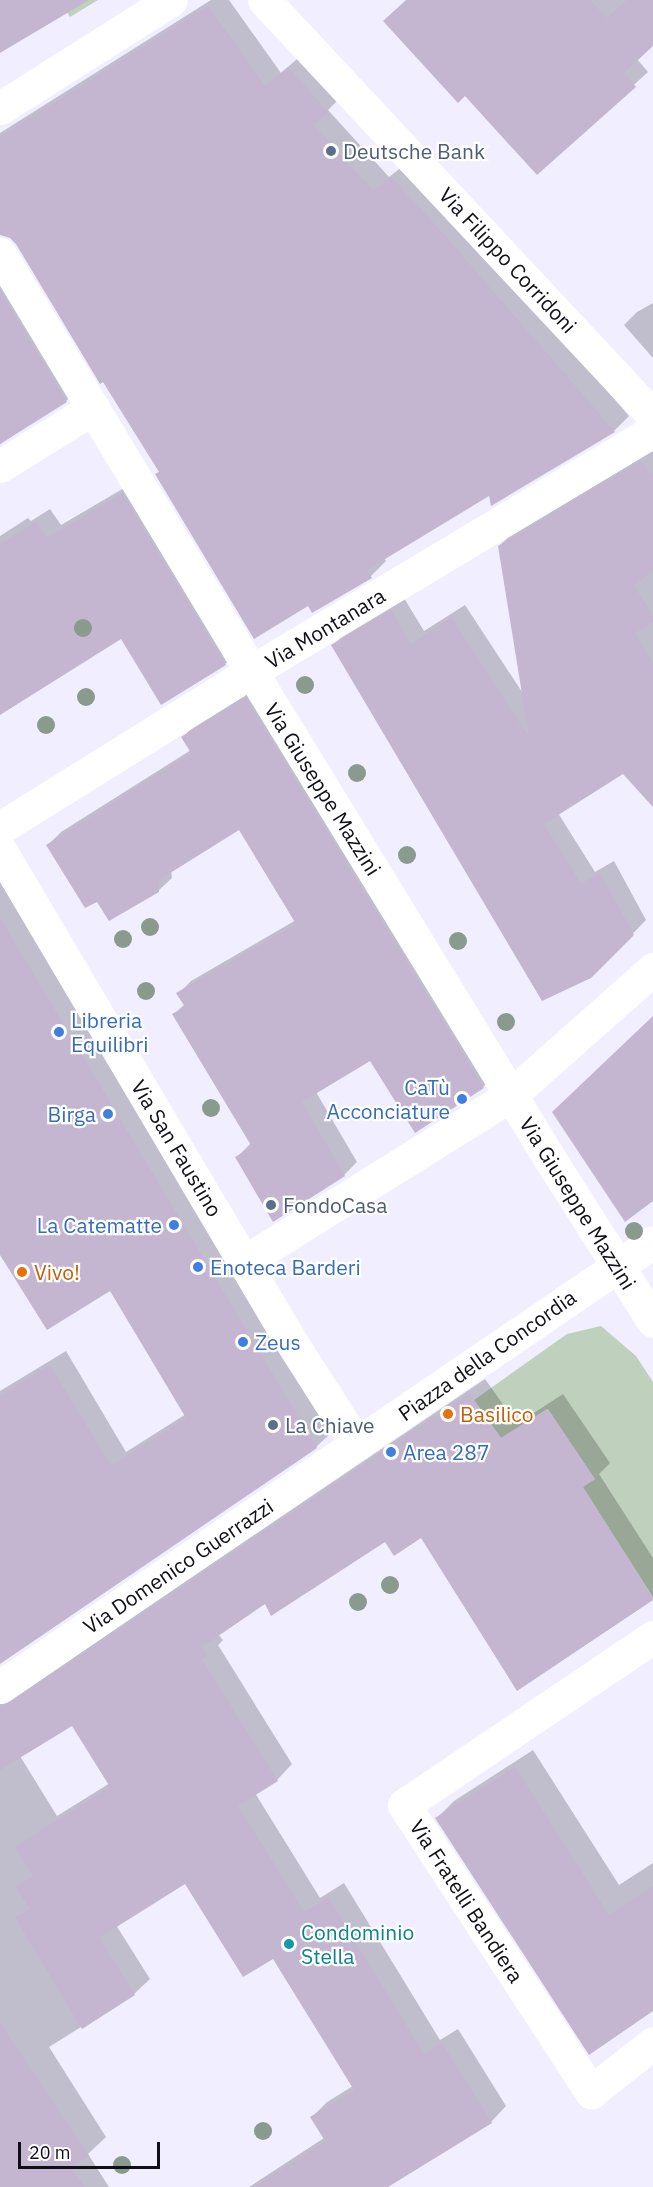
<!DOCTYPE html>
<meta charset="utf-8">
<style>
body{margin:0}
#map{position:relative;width:653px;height:2187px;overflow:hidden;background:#f1eeff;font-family:"IBM Plex Sans",sans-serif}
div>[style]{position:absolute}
.green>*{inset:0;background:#bfd1bc}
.shadow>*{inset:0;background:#0003}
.building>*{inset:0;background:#c4b5d0}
.minor>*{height:33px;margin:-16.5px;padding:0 16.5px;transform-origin:16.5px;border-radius:16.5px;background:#fff}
.trees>*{width:18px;height:18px;margin:-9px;border-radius:50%;background:#8a9a8d}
.dots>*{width:16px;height:16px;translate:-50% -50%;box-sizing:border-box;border:3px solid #fff;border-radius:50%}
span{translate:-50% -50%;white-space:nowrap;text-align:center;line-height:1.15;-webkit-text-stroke:4.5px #fff;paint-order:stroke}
.service-label{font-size:21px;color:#4e5e75}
.left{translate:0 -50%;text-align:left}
.street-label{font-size:21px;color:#100e17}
.shop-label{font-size:21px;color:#366cbe}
.right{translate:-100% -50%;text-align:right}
.food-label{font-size:21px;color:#c56008}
.culture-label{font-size:21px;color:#0d838f}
.scale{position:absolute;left:18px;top:2142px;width:142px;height:27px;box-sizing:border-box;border:3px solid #100e17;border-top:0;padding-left:8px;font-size:18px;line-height:21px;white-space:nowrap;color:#100e17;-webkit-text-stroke:4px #fff;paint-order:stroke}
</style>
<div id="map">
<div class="green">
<i style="clip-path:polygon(59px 0,98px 0,70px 17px)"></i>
<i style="clip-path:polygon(601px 1326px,636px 1356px,653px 1382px,653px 1597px,583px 1487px,595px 1479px,548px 1409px,501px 1438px,474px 1400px,567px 1334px)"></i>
</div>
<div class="shadow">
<i style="clip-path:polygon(211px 0,229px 0,281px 73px,304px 53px,342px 96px,328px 110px,389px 177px,407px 163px,456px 216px,629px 416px,614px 431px,490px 493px,384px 558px,386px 561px,371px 576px,308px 604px,157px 474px,160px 471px,17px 243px,9px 236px,0 234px,0 133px)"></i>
<i style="clip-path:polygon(407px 0,653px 0,653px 44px,637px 59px,648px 72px,537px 173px)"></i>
<i style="clip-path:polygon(0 250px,81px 386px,66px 401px,0 444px)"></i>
<i style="clip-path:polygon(653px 303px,653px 358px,624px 325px,637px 312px)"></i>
<i style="clip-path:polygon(653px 449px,653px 805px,624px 772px,558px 813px,595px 872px,614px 861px,646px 920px,591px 977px,333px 646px,346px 632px,404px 598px,424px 631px,465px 605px,524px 695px,499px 546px,513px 533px)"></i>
<i style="clip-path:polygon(136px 481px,238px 651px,225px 664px,122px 637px,0 686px,0 536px,28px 518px,31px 521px,50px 509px,61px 525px)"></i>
<i style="clip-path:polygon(259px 685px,496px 1074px,483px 1087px,370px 1059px,316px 1092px,357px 1162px,344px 1175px,237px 1157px,251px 1143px,174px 1014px,185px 1004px,178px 994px,191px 981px,296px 920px,240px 828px,171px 870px,172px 878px,158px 891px,97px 900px,48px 845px,61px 832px,191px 750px,183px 737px,196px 724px)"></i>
<i style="clip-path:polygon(0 874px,332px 1432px,316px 1447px,0 1663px,0 1391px,66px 1351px,126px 1452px,186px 1414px,111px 1289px,0 1253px)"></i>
<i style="clip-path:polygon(evenodd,485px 1379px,517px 1424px,563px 1394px,610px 1463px,599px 1474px,653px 1558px,653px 1599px,518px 1688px,422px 1536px,386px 1540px,265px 1602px,218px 1634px,223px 1640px,218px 1645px,292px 1764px,277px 1780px,255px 1793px,320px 1898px,344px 1883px,440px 2040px,458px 2029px,506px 2106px,491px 2122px,386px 2187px,249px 2187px,324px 2138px,312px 2117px,327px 2102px,353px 2086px,273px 1956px,185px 1882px,116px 1925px,150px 1979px,134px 1994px,49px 2047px,106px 2137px,88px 2154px,109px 2187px,0 2187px,0 1683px,28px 1688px,485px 1379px,72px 1723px,110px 1783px,57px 1816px,20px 1756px,72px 1723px)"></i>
<i style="clip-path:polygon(533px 1750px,619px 1885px,653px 1863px,653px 2010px,437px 1818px,454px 1801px)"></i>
</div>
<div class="building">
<i style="clip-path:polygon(0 0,89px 0,0 53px)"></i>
<i style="clip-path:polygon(406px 0,590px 0,607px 18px,627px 0,653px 0,653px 46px,624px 73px,636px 87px,537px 175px,465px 96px,458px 103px,383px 21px)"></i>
<i style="clip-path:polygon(208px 6px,265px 86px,288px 67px,328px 112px,314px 125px,373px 191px,391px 177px,441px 231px,615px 432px,491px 506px,489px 496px,367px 570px,372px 578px,312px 613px,308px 606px,254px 639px,155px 474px,159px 472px,103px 382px,100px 384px,16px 244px,10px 238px,0 235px,0 137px)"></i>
<i style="clip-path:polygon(0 290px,67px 402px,0 444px)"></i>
<i style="clip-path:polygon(640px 461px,653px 476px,653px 570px,634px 586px,653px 616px,653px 622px,635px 633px,653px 663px,653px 807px,623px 774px,544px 824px,581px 884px,600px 873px,634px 935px,591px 978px,542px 1001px,331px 645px,391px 610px,411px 644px,451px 617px,529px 737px,498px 546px)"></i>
<i style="clip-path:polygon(122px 493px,226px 665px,161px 705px,121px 639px,0 715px,0 544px,36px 522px,47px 538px)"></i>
<i style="clip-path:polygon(245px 697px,484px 1088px,415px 1133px,370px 1061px,302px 1102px,345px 1176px,273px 1222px,235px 1157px,252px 1147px,172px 1014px,185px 1007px,176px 993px,296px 924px,239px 830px,159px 880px,159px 892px,109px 921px,97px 902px,85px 908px,46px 845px,191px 753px,181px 737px)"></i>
<i style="clip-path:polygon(0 918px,317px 1448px,0 1664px,0 1396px,50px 1365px,111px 1466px,186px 1418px,110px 1291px,47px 1330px,0 1255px)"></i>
<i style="clip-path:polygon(653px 1016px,653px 1201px,625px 1222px,552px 1112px)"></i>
<i style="clip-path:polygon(469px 1393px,501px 1438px,547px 1409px,595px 1479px,583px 1487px,653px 1600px,517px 1691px,421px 1538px,394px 1556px,385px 1542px,271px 1616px,265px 1604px,202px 1647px,208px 1656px,202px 1660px,278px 1781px,238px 1806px,304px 1912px,328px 1897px,424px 2054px,442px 2043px,492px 2123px,388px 2187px,254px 2187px,325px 2141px,310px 2117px,354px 2090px,273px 1959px,243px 1977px,185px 1884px,99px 1938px,135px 1995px,82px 2029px,15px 1917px,30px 1909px,16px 1887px,33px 1876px,15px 1847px,110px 1787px,72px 1726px,0 1770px,0 1706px,11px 1702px)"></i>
<i style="clip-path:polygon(515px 1767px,609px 1915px,653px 1886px,653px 2011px,589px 2055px,435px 1818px)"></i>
<i style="clip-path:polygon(0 2023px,89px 2156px,71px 2167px,84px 2187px,0 2187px)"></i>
</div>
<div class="minor">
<i style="left:264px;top:0;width:570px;rotate:46.92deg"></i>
<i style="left:0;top:108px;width:202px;rotate:-32.3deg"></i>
<i style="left:0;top:254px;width:511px;rotate:58.92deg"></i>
<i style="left:264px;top:692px;width:553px;rotate:58.52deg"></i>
<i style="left:553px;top:1164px;width:186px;rotate:57.5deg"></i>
<i style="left:0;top:466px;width:110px;rotate:-31.9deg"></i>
<i style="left:0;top:828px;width:297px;rotate:-31.9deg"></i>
<i style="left:252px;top:671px;width:467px;rotate:-30.9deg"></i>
<i style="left:0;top:850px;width:564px;rotate:59.38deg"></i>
<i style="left:287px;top:1335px;width:130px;rotate:57.5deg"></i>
<i style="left:244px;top:1262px;width:315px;rotate:-32deg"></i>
<i style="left:511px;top:1095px;width:190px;rotate:-41.6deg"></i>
<i style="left:653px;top:1637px;width:300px;rotate:146deg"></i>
<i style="left:404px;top:1805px;width:343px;rotate:56.9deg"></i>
<i style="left:591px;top:2092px;width:79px;rotate:-38.3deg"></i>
<i style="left:0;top:1687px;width:790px;rotate:-34.27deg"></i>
</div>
<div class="trees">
<i style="left:83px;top:628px"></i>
<i style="left:305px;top:685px"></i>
<i style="left:86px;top:697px"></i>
<i style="left:46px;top:725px"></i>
<i style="left:357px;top:773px"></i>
<i style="left:407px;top:855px"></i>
<i style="left:150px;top:927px"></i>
<i style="left:123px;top:939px"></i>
<i style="left:458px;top:941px"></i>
<i style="left:146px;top:991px"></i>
<i style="left:506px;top:1022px"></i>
<i style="left:211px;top:1108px"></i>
<i style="left:634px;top:1231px"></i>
<i style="left:390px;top:1585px"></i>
<i style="left:358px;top:1602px"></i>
<i style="left:263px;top:2131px"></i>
<i style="left:122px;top:2165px"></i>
</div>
<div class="dots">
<i style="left:331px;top:151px;background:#5c6f8a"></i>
<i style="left:59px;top:1032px;background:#3f7fe0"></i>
<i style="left:462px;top:1099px;background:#3f7fe0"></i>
<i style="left:108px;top:1114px;background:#3f7fe0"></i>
<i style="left:271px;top:1205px;background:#5c6f8a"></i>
<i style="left:174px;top:1225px;background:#3f7fe0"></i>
<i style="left:198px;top:1267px;background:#3f7fe0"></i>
<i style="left:22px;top:1272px;background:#e8710a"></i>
<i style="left:243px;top:1342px;background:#3f7fe0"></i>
<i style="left:448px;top:1414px;background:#e8710a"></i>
<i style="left:273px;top:1425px;background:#5c6f8a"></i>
<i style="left:391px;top:1452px;background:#3f7fe0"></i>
<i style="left:289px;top:1944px;background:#0f9aa8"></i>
</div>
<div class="service-label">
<span class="left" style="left:343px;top:151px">Deutsche Bank</span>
<span class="left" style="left:283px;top:1205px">FondoCasa</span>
<span class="left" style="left:285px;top:1425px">La Chiave</span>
</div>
<div class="street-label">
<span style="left:508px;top:260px;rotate:47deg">Via Filippo Corridoni</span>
<span style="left:325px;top:628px;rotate:-31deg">Via Montanara</span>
<span style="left:323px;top:789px;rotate:58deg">Via Giuseppe Mazzini</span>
<span style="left:177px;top:1148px;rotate:59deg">Via San Faustino</span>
<span style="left:578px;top:1203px;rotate:58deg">Via Giuseppe Mazzini</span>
<span style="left:487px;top:1355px;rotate:-35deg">Piazza della Concordia</span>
<span style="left:178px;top:1566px;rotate:-34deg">Via Domenico Guerrazzi</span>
<span style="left:467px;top:1901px;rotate:57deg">Via Fratelli Bandiera</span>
</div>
<div class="shop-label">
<span class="left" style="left:71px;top:1032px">Libreria<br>Equilibri</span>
<span class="right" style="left:450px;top:1099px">CaTù<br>Acconciature</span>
<span class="right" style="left:96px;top:1114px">Birga</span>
<span class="right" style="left:162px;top:1225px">La Catematte</span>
<span class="left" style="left:210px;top:1267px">Enoteca Barderi</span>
<span class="left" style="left:255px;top:1342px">Zeus</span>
<span class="left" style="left:403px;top:1452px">Area 287</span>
</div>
<div class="food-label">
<span class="left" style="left:34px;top:1272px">Vivo!</span>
<span class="left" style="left:460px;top:1414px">Basilico</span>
</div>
<div class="culture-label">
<span class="left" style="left:301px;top:1944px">Condominio<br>Stella</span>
</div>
<div class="scale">20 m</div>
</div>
